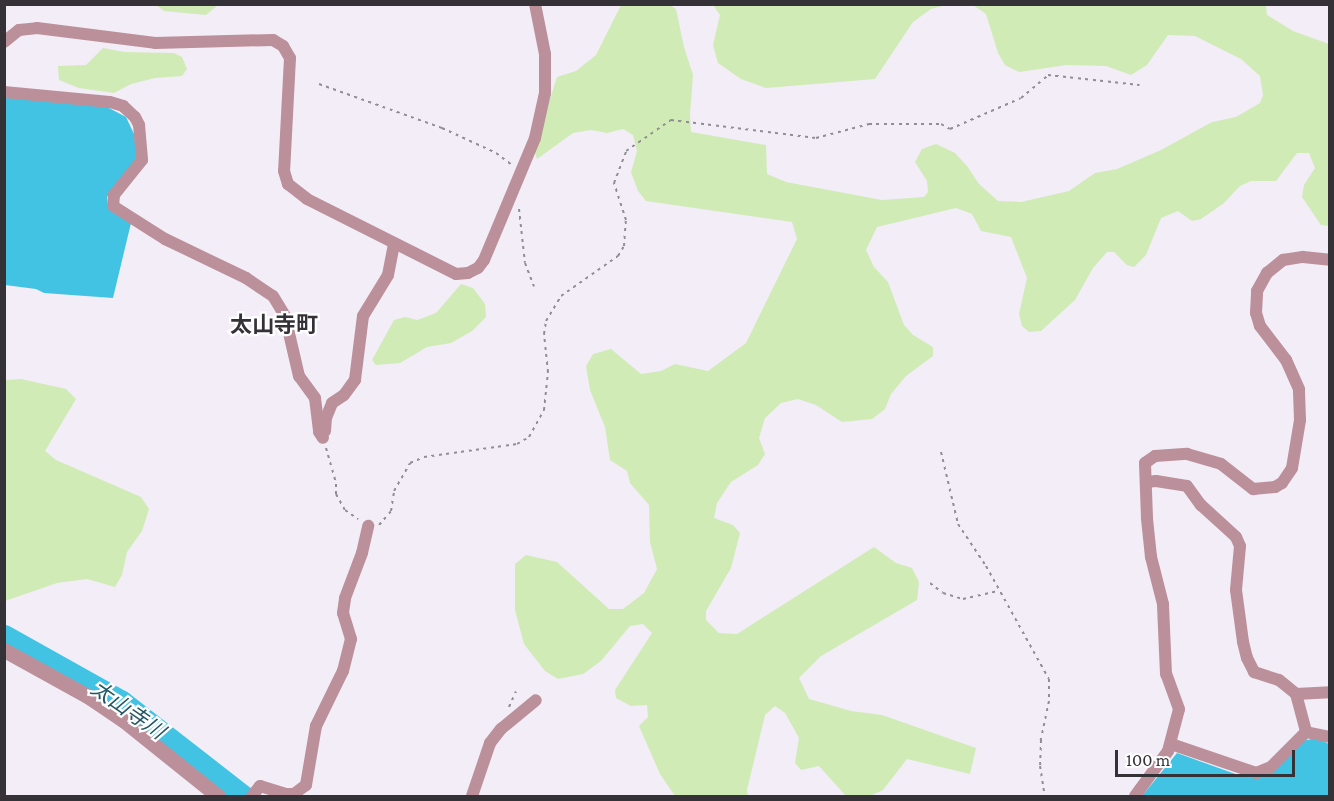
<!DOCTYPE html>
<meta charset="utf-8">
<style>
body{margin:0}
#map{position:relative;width:1334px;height:801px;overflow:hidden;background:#f2edf7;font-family:"Crimson Pro","Noto Sans JP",serif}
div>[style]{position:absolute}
.green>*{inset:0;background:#d0ebb6}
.water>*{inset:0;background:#43c3e4}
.river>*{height:21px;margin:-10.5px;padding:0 10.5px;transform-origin:10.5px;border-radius:10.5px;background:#43c3e4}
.path>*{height:2px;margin-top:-1px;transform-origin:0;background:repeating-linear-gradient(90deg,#908d93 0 3px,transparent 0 7.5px)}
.minor>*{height:12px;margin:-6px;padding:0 6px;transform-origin:6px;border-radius:6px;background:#bc909a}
.tertiary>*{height:15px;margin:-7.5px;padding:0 7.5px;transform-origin:7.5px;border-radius:7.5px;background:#bc909a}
span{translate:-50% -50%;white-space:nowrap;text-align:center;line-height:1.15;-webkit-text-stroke:4.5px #fff;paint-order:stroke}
.water-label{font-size:21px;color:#235765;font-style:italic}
.quarter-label{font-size:22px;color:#343236;font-weight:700}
.frame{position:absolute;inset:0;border:6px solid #343236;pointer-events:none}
.scale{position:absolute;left:1115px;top:750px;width:180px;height:27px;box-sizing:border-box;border:3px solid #343236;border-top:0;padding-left:8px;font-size:18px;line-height:21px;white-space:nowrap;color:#343236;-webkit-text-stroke:4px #fff;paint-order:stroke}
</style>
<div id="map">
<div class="green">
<i style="clip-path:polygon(156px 5px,218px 5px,206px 15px,164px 11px)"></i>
<i style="clip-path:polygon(621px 5px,670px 5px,676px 9px,684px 47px,693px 75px,690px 114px,691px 132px,766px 145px,767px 174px,786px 182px,882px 200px,924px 197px,928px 192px,927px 181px,915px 162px,922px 149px,936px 144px,955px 153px,967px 166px,979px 184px,998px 201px,1021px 202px,1069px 191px,1095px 173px,1117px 169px,1161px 150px,1212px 122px,1236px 117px,1260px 103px,1263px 95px,1260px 76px,1241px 59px,1195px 36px,1168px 35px,1147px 65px,1131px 75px,1106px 66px,1067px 65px,1019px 72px,1005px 65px,998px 53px,986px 14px,973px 5px,1266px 5px,1267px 15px,1293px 31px,1329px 44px,1329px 226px,1321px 225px,1302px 197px,1304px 185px,1315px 168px,1309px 153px,1297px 153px,1276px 181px,1251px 181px,1240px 186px,1224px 203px,1201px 219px,1192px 221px,1178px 211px,1161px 218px,1146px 255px,1134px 267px,1127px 265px,1114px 252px,1107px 252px,1093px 268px,1075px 300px,1041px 331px,1029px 332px,1022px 326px,1019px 314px,1027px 278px,1011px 237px,981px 231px,972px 214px,956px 208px,877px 227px,866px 250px,874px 267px,888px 282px,904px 325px,913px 335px,933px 347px,933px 356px,906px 376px,891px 394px,885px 409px,872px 419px,842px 422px,816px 405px,798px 399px,781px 403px,765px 418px,759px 438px,765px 454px,758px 465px,731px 482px,717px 503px,714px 518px,733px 525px,740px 533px,731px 568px,706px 611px,706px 620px,719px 633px,737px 634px,874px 547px,896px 563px,912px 568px,919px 582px,917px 600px,821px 656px,799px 678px,809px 699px,851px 711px,882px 715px,976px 748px,970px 774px,907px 759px,883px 790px,870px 796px,846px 796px,819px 766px,801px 770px,795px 763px,799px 738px,785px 713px,775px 706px,765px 715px,747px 790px,748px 796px,675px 796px,660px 774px,639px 726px,648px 717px,647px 705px,631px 706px,616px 698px,615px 690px,652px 633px,643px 624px,630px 626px,601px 661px,583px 674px,558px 679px,545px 671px,524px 644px,515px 610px,515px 564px,526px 555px,557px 562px,609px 609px,623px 609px,644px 593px,657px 569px,650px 542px,649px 505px,630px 483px,627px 471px,610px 460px,605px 427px,590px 390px,586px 366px,593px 354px,611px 349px,641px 374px,661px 371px,675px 364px,708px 371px,746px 343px,797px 239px,792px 222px,646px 201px,638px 191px,631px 172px,637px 151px,633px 135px,623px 129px,607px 133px,591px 130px,573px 133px,537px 159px,534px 150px,557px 77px,576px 71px,596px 55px)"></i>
<i style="clip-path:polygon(713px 5px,946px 5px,931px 9px,913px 22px,875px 79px,766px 88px,741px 79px,718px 63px,713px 45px,720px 15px)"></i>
<i style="clip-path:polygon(103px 48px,124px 52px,174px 53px,182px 57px,187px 69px,182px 76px,155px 78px,131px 84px,114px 93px,79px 88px,59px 80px,58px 66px,86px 65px)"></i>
<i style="clip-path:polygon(461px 284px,473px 288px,485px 304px,486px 317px,472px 331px,451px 343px,427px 347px,400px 363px,376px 365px,372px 360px,394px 320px,405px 317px,417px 320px,436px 313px)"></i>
<i style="clip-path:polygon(21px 379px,66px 389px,76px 399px,45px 451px,56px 460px,141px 497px,149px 509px,142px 531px,127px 552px,122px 575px,115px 587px,87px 579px,57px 583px,5px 601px,5px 380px)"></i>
</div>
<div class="water">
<i style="clip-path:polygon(4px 97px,107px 107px,126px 117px,134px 134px,137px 158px,107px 197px,108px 209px,131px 223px,113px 298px,44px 293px,36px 289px,5px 285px)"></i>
<i style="clip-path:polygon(1316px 738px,1329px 744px,1329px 796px,1142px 796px,1177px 753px,1241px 776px,1257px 778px,1271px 772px,1302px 741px)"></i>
</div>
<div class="river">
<i style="left:4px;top:635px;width:135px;rotate:29.2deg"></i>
<i style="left:122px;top:701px;width:155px;rotate:37.9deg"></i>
</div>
<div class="path">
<i style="left:319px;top:84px;width:131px;rotate:19.7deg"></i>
<i style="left:442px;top:128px;width:60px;rotate:24.8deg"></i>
<i style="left:496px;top:153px;width:20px;rotate:37deg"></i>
<i style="left:519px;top:209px;width:54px;rotate:83.7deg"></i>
<i style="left:525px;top:263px;width:25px;rotate:69deg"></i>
<i style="left:326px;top:448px;width:37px;rotate:74deg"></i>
<i style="left:336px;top:484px;width:10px;rotate:90deg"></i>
<i style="left:336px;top:494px;width:18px;rotate:61deg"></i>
<i style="left:345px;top:510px;width:16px;rotate:35deg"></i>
<i style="left:941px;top:452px;width:74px;rotate:76.7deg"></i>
<i style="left:958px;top:524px;width:50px;rotate:56.3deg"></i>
<i style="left:986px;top:566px;width:129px;rotate:60.9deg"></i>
<i style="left:1049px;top:679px;width:22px;rotate:90deg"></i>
<i style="left:1049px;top:701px;width:40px;rotate:102deg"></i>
<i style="left:1041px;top:740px;width:26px;rotate:92deg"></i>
<i style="left:1040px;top:766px;width:30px;rotate:81deg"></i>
<i style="left:379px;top:525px;width:18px;rotate:-49deg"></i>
<i style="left:391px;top:511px;width:20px;rotate:-81deg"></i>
<i style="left:394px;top:491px;width:32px;rotate:-60deg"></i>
<i style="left:410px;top:463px;width:15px;rotate:-23deg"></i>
<i style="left:424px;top:457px;width:94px;rotate:-8deg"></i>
<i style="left:517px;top:444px;width:14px;rotate:-30deg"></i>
<i style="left:529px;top:437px;width:31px;rotate:-61deg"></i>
<i style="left:544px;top:410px;width:38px;rotate:-84deg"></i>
<i style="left:548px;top:372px;width:38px;rotate:-96deg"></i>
<i style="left:544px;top:334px;width:13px;rotate:-81deg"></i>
<i style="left:546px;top:321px;width:29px;rotate:-59deg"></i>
<i style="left:561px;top:296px;width:70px;rotate:-35.1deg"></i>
<i style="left:618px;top:256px;width:12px;rotate:-59deg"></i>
<i style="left:624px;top:246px;width:26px;rotate:-86deg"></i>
<i style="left:626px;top:220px;width:39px;rotate:-108deg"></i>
<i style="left:614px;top:183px;width:34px;rotate:-69deg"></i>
<i style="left:626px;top:151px;width:55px;rotate:-34.6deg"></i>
<i style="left:671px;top:120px;width:146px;rotate:7.1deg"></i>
<i style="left:816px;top:138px;width:55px;rotate:-14.8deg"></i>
<i style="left:869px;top:124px;width:72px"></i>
<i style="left:941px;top:124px;width:10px;rotate:29deg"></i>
<i style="left:950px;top:129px;width:77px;rotate:-23.6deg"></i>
<i style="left:1021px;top:98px;width:35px;rotate:-40deg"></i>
<i style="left:1048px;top:75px;width:92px;rotate:6.3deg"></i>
<i style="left:930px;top:583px;width:16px;rotate:38deg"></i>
<i style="left:943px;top:593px;width:21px;rotate:17deg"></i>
<i style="left:963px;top:599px;width:37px;rotate:-13deg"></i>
<i style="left:509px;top:707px;width:17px;rotate:-66deg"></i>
</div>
<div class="minor">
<i style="left:4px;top:42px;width:19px;rotate:-39deg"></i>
<i style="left:19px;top:30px;width:18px;rotate:-6deg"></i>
<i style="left:37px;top:28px;width:119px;rotate:7.2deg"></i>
<i style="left:155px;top:43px;width:118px;rotate:-1.5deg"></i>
<i style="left:273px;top:40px;width:12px;rotate:31deg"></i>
<i style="left:283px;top:46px;width:14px;rotate:60deg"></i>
<i style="left:290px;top:58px;width:113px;rotate:93deg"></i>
<i style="left:284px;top:171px;width:14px;rotate:73deg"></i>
<i style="left:288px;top:184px;width:24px;rotate:38deg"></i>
<i style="left:307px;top:199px;width:167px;rotate:26.7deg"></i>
<i style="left:456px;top:274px;width:12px;rotate:-5deg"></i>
<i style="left:468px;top:273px;width:11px;rotate:-27deg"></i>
<i style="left:478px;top:268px;width:10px;rotate:-53deg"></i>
<i style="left:484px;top:260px;width:132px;rotate:-67.3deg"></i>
<i style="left:535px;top:138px;width:46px;rotate:-77.5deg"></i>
<i style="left:545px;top:93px;width:39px;rotate:-90deg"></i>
<i style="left:545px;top:54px;width:51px;rotate:-101.3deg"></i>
<i style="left:4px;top:92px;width:106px;rotate:5.4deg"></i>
<i style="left:110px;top:102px;width:14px;rotate:17deg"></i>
<i style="left:123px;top:106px;width:16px;rotate:43deg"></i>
<i style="left:135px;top:117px;width:9px;rotate:63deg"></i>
<i style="left:139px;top:125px;width:35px;rotate:85deg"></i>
<i style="left:142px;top:160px;width:45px;rotate:128.7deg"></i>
<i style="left:114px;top:195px;width:11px;rotate:95deg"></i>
<i style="left:113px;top:206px;width:62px;rotate:32.4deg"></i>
<i style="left:165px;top:239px;width:90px;rotate:25.7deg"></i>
<i style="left:246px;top:278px;width:32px;rotate:34deg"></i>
<i style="left:273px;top:296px;width:23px;rotate:59deg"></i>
<i style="left:285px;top:316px;width:62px;rotate:76.9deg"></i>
<i style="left:299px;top:376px;width:27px;rotate:54deg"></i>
<i style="left:315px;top:398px;width:34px;rotate:83deg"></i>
<i style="left:319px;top:432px;width:7px;rotate:56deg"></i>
<i style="left:325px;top:431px;width:13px;rotate:-86deg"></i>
<i style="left:326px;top:418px;width:16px;rotate:-68deg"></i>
<i style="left:332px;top:403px;width:14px;rotate:-34deg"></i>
<i style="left:344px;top:395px;width:19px;rotate:-54deg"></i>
<i style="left:355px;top:380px;width:64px;rotate:-82.9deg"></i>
<i style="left:363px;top:316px;width:48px;rotate:-58.6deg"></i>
<i style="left:388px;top:275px;width:31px;rotate:-79deg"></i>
<i style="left:1146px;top:482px;width:10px;rotate:-6deg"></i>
<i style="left:1156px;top:481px;width:31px;rotate:9deg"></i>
<i style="left:1187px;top:486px;width:24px;rotate:54deg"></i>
<i style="left:1201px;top:505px;width:47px;rotate:42.4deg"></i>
<i style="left:1236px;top:537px;width:10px;rotate:66deg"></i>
<i style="left:1240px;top:546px;width:44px;rotate:95.2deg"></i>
<i style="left:1236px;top:590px;width:52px;rotate:82.3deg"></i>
<i style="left:1243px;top:642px;width:16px;rotate:76deg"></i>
<i style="left:1247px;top:658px;width:16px;rotate:63deg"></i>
<i style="left:1254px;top:672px;width:26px;rotate:18deg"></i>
<i style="left:1279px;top:680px;width:22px;rotate:39deg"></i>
<i style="left:1296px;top:694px;width:34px;rotate:-3deg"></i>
<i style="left:1296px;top:694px;width:39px;rotate:75deg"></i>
<i style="left:1171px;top:744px;width:90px;rotate:18.8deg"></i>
<i style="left:1256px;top:773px;width:16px;rotate:-22deg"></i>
<i style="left:1271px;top:767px;width:49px;rotate:-45deg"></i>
<i style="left:1306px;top:732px;width:25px;rotate:12deg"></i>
<i style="left:252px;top:796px;width:13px;rotate:-51deg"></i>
<i style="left:260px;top:786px;width:28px;rotate:17deg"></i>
<i style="left:287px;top:794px;width:7px"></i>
<i style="left:294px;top:794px;width:15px;rotate:-37deg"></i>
<i style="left:306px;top:785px;width:60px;rotate:-80.4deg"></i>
<i style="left:316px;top:726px;width:61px;rotate:-63.9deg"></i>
<i style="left:343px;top:671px;width:33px;rotate:-76deg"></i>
<i style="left:351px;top:639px;width:27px;rotate:-107deg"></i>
<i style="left:343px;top:613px;width:15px;rotate:-82deg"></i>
<i style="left:345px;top:598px;width:48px;rotate:-69.3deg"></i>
<i style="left:362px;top:553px;width:28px;rotate:-77deg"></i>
<i style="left:472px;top:796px;width:56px;rotate:-71.2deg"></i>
<i style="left:490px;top:743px;width:18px;rotate:-52deg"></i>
<i style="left:501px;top:729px;width:45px;rotate:-39.6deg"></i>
<i style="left:1135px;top:796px;width:56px;rotate:-53.7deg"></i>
<i style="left:1168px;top:751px;width:43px;rotate:-75.3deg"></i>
<i style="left:1179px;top:709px;width:37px;rotate:-110deg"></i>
<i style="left:1166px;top:674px;width:70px;rotate:-92.5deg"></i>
<i style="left:1163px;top:604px;width:49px;rotate:-104.3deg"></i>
<i style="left:1151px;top:557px;width:39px;rotate:-96deg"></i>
<i style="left:1147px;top:518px;width:55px;rotate:-92.1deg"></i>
<i style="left:1145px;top:463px;width:12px;rotate:-35deg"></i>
<i style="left:1155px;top:456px;width:32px;rotate:-4deg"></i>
<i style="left:1187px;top:454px;width:35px;rotate:16deg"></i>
<i style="left:1221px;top:464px;width:41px;rotate:38deg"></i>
<i style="left:1253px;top:489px;width:22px;rotate:-5deg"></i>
<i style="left:1275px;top:487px;width:8px;rotate:-30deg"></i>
<i style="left:1282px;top:483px;width:18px;rotate:-56deg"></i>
<i style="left:1292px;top:468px;width:49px;rotate:-80.5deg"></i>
<i style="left:1300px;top:420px;width:31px;rotate:-92deg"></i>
<i style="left:1299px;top:389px;width:32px;rotate:-114deg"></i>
<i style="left:1286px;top:360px;width:43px;rotate:-127.4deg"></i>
<i style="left:1260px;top:326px;width:14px;rotate:-107deg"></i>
<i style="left:1256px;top:313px;width:22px;rotate:-87deg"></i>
<i style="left:1257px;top:291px;width:21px;rotate:-61deg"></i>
<i style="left:1267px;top:273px;width:21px;rotate:-39deg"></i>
<i style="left:1283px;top:260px;width:20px;rotate:-9deg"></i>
<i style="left:1303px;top:257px;width:27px;rotate:6deg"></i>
</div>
<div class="tertiary">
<i style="left:4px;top:650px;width:97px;rotate:28.9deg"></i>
<i style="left:89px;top:697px;width:41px;rotate:34.1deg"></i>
<i style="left:123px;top:720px;width:122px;rotate:38.7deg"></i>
</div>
<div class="water-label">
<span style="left:128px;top:710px;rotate:35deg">太山寺川</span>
</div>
<div class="quarter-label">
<span style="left:274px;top:325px">太山寺町</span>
</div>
<div class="frame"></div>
<div class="scale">100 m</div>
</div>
